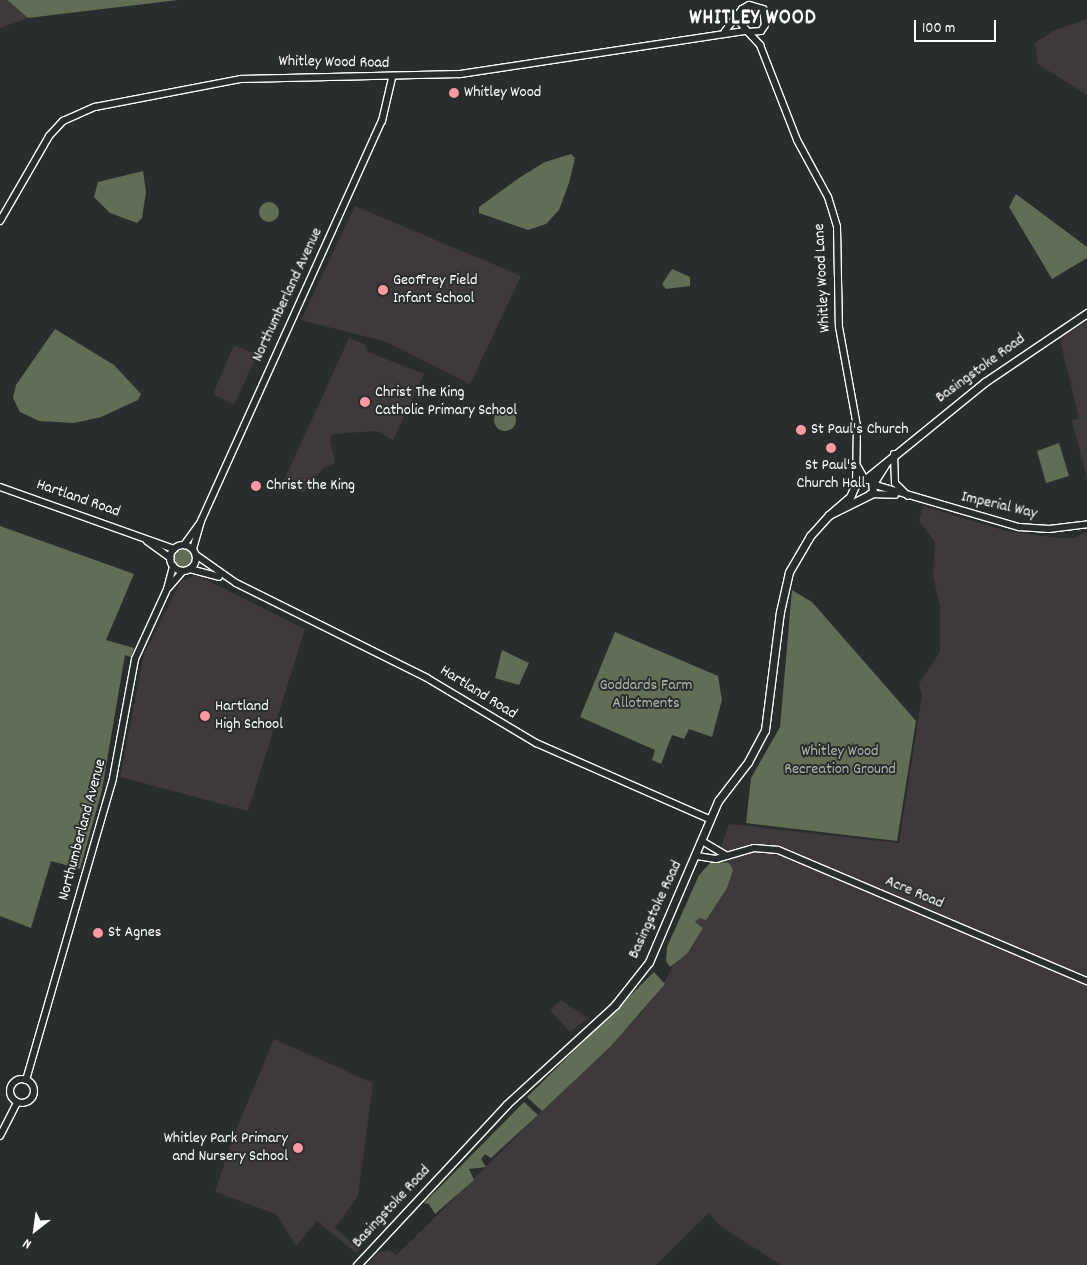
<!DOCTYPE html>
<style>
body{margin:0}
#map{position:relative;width:1087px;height:1265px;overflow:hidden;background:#2a2d2e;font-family:Dekko,sans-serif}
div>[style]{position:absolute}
.built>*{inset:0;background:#3e3a3b}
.green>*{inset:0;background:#616d54}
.round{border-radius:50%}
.roads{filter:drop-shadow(1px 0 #fff) drop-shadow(-1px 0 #fff) drop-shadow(0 1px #fff) drop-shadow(0 -1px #fff)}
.tertiary>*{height:6px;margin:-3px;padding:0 3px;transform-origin:3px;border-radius:3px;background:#2a2d2e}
.tertiary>.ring{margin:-3px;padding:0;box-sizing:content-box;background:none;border:6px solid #2a2d2e;border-radius:50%}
.secondary>*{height:7px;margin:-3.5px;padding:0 3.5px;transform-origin:3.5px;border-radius:3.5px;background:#2a2d2e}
.dots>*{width:14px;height:14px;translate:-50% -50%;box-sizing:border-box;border:2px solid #2a2d2e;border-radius:50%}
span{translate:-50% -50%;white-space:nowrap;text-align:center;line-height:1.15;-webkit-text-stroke:4px #2a2d2e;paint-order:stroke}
.street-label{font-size:16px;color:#fff}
.poi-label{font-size:16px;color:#fff}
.left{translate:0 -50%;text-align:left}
.right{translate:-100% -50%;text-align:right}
.park-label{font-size:16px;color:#b0b6aa}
.district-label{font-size:21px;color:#fff;font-weight:700;letter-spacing:1px}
.north{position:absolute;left:10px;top:1205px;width:50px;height:50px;-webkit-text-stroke:4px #2a2d2e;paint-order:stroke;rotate:210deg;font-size:14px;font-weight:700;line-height:20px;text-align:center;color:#fff}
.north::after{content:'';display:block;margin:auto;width:18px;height:22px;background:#fff;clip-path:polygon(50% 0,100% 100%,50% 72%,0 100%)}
.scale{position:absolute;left:914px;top:20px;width:82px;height:22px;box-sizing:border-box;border:2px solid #fff;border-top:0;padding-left:6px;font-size:15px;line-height:18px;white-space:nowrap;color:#fff;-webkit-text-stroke:4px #2a2d2e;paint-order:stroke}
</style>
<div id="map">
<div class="built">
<i style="clip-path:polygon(0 0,7px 0,28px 18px,0 28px)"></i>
<i style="clip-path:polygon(1087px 19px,1087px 95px,1038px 64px,1035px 43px,1053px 31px)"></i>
<i style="clip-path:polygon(355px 206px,521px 276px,470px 384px,387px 342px,301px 320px)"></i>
<i style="clip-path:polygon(1087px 322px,1087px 479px,1072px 421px,1079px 418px,1059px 336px)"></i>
<i style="clip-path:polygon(349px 338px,364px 344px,368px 352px,424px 374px,393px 440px,377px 431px,332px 434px,330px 439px,335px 463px,323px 468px,303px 493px,282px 485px)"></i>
<i style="clip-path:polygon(234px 345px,257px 355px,234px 405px,213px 394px)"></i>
<i style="clip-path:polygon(923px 506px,1006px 531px,1057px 538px,1075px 538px,1087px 531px,1087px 1265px,781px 1265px,719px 1225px,709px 1213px,656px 1265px,367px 1265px,376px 1254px,389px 1250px,396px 1255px,409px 1243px,640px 1014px,665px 981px,695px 923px,729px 824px,899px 843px,922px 696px,919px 684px,940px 652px,940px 606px,933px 576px,935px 542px,919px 521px)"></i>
<i style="clip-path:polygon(197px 575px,305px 629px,248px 811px,120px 777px,144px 654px,181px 581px)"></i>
<i style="clip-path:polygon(561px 1000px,588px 1018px,570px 1032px,550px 1010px)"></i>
<i style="clip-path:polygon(274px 1039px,373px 1083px,358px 1196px,335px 1228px,360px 1249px,356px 1253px,317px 1221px,296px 1246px,276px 1214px,215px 1192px,232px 1140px)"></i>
</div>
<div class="green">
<i style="clip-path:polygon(7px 0,178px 0,28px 18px)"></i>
<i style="clip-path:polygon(571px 154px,575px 158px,569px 183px,559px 210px,546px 224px,528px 230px,479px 213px,479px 207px,519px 178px,545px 162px)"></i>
<i style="clip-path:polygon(143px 171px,146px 192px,142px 218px,137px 223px,110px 213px,94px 197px,98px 182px)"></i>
<i style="clip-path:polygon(1016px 194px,1087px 247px,1087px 258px,1052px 279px,1009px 207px)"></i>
<i class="round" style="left:259px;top:202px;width:20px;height:20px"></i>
<i style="clip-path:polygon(672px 269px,690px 277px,690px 286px,666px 289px,662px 284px)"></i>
<i style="clip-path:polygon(55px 329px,114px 365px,141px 394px,138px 400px,101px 417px,74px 423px,39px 421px,20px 412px,13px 398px,16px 385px)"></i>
<i class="round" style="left:494px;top:409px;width:22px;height:22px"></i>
<i style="clip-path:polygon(1059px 443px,1069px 476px,1046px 483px,1037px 451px)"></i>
<i style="clip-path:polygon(0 526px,134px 574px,106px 640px,134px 648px,131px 657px,125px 655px,102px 790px,80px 869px,51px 861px,31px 928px,0 916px)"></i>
<i class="round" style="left:173px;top:548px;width:20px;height:20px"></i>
<i style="clip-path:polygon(792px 590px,812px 602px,916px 721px,897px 841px,746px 823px,751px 778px,780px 727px)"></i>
<i style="clip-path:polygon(615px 632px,718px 676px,722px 700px,712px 737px,689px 729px,684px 739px,672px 735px,661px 764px,652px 760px,655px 750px,580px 717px)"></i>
<i style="clip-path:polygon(502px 650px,529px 663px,519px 685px,495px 678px)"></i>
<i style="clip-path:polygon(711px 862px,729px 863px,733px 870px,727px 888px,706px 920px,699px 918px,695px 922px,703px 928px,687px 954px,670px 967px,666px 961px,667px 947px,699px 875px)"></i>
<i style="clip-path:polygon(654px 972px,665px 984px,610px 1047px,542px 1111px,527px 1097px)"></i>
<i style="clip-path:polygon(524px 1102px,538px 1115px,491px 1158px,485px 1154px,481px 1159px,486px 1167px,469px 1169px,474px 1180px,435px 1214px,429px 1204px,424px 1203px)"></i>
</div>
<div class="roads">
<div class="tertiary">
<i style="left:725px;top:31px;width:28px;rotate:-52deg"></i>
<i style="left:742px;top:9px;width:8px;rotate:-30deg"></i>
<i style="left:749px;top:5px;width:15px;rotate:16deg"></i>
<i style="left:763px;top:9px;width:16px;rotate:83deg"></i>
<i style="left:765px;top:25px;width:7px;rotate:124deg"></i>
<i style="left:761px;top:31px;width:13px;rotate:176deg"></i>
<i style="left:748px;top:32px;width:14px;rotate:-129deg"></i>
<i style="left:739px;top:21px;width:8px;rotate:-83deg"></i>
<i style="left:748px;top:32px;width:18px;rotate:47deg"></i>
<i style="left:760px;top:45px;width:102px;rotate:68.7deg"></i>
<i style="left:797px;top:140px;width:65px;rotate:61.5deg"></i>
<i style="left:828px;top:197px;width:31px;rotate:73deg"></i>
<i style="left:837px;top:227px;width:100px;rotate:88.9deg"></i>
<i style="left:839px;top:327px;width:101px;rotate:79.7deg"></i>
<i style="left:857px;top:426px;width:56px;rotate:91deg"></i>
<i style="left:0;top:221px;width:98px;rotate:-60deg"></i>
<i style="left:49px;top:136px;width:21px;rotate:-47deg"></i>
<i style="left:63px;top:121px;width:35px;rotate:-24deg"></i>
<i style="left:95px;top:107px;width:149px;rotate:-10.9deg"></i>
<i style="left:241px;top:79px;width:219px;rotate:-1.3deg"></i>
<i style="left:460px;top:74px;width:288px;rotate:-8.6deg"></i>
<i style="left:894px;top:454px;width:29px;rotate:88deg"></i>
<i style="left:895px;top:483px;width:18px;rotate:45deg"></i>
<i style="left:856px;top:464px;width:14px;rotate:60deg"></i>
<i style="left:875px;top:485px;width:150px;rotate:16.3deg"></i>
<i style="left:1019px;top:527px;width:30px;rotate:4deg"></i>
<i style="left:1049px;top:529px;width:38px;rotate:-7deg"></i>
<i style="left:0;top:487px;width:185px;rotate:19.6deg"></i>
<i style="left:870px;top:494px;width:25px;rotate:2deg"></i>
<i style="left:147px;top:541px;width:29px;rotate:36deg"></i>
<i style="left:184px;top:545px;width:26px;rotate:-54deg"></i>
<i class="ring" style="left:170px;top:545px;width:20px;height:20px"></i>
<i style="left:193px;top:549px;width:29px;rotate:-74deg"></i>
<i style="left:201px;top:521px;width:439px;rotate:-65.7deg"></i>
<i style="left:382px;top:121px;width:44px;rotate:-76.9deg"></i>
<i style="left:196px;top:555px;width:49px;rotate:35deg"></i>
<i style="left:236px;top:583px;width:213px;rotate:26.4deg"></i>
<i style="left:427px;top:678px;width:127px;rotate:30.8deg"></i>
<i style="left:536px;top:743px;width:189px;rotate:23.7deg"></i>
<i style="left:190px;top:569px;width:30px;rotate:15deg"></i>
<i style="left:169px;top:587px;width:21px;rotate:-49deg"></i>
<i style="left:702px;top:841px;width:29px;rotate:31deg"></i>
<i style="left:697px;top:856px;width:19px;rotate:9deg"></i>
<i style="left:716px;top:859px;width:40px;rotate:-16deg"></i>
<i style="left:754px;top:848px;width:24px;rotate:5deg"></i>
<i style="left:778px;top:850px;width:336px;rotate:23deg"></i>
<i class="ring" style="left:10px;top:1079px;width:18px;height:18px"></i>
<i style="left:26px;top:1080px;width:314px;rotate:-73.9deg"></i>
<i style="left:113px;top:778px;width:121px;rotate:-79.5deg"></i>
<i style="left:135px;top:659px;width:77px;rotate:-65.4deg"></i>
<i style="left:167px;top:589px;width:24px;rotate:-75deg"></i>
<i style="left:0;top:1136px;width:37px;rotate:-63deg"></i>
</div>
<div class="secondary">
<i style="left:868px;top:477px;width:151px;rotate:-39.1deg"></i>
<i style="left:985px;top:382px;width:123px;rotate:-34.1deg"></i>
<i style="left:874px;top:482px;width:22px;rotate:-58deg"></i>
<i style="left:357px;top:1265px;width:219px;rotate:-47deg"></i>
<i style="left:506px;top:1105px;width:148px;rotate:-42.5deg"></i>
<i style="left:615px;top:1005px;width:55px;rotate:-51.7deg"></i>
<i style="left:649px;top:962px;width:175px;rotate:-66.8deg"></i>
<i style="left:718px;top:801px;width:49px;rotate:-52.4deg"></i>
<i style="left:748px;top:762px;width:36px;rotate:-62deg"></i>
<i style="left:765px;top:730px;width:119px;rotate:-82.8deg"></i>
<i style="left:780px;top:612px;width:41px;rotate:-77.3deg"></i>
<i style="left:789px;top:572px;width:42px;rotate:-59.7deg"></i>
<i style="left:810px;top:536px;width:28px;rotate:-48deg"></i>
<i style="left:829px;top:515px;width:28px;rotate:-41deg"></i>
<i style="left:850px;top:497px;width:20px;rotate:-66deg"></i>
<i style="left:858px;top:479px;width:14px"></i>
<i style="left:872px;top:479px;width:14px;rotate:86deg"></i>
<i style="left:873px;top:493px;width:49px;rotate:153.4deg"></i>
</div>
</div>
<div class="dots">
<i style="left:454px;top:93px;background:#ff9aa2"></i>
<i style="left:383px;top:290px;background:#ff9aa2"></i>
<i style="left:365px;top:402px;background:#ff9aa2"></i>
<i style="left:801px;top:430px;background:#ff9aa2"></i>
<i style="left:831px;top:448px;background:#ff9aa2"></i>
<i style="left:256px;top:486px;background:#ff9aa2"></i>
<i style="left:205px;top:716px;background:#ff9aa2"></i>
<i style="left:98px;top:933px;background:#ff9aa2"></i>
<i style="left:298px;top:1148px;background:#ff9aa2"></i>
</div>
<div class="street-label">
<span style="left:334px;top:63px;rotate:1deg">Whitley Wood Road</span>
<span style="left:823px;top:278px;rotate:-93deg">Whitley Wood Lane</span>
<span style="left:288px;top:295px;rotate:-65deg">Northumberland Avenue</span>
<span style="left:981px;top:369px;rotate:-36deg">Basingstoke Road</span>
<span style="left:78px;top:499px;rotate:19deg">Hartland Road</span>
<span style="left:999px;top:506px;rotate:13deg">Imperial Way</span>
<span style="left:478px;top:693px;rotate:32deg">Hartland Road</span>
<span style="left:83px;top:830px;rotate:-75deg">Northumberland Avenue</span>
<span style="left:914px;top:893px;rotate:23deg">Acre Road</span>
<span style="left:656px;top:910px;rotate:-65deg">Basingstoke Road</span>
<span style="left:392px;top:1207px;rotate:-47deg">Basingstoke Road</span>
</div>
<div class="poi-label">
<span class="left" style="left:464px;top:93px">Whitley Wood</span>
<span class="left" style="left:393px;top:290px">Geoffrey Field<br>Infant School</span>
<span class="left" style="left:375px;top:402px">Christ The King<br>Catholic Primary School</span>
<span class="left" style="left:811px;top:430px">St Paul's Church</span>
<span style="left:831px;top:475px">St Paul's<br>Church Hall</span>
<span class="left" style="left:266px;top:486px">Christ the King</span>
<span class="left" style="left:215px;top:716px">Hartland<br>High School</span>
<span class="left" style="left:108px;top:933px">St Agnes</span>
<span class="right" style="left:288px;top:1148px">Whitley Park Primary<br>and Nursery School</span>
</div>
<div class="park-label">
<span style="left:646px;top:695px">Goddards Farm<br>Allotments</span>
<span style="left:840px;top:761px">Whitley Wood<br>Recreation Ground</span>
</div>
<div class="district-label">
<span style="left:753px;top:19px">WHITLEY WOOD</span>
</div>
<div class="north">N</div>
<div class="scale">100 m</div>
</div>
